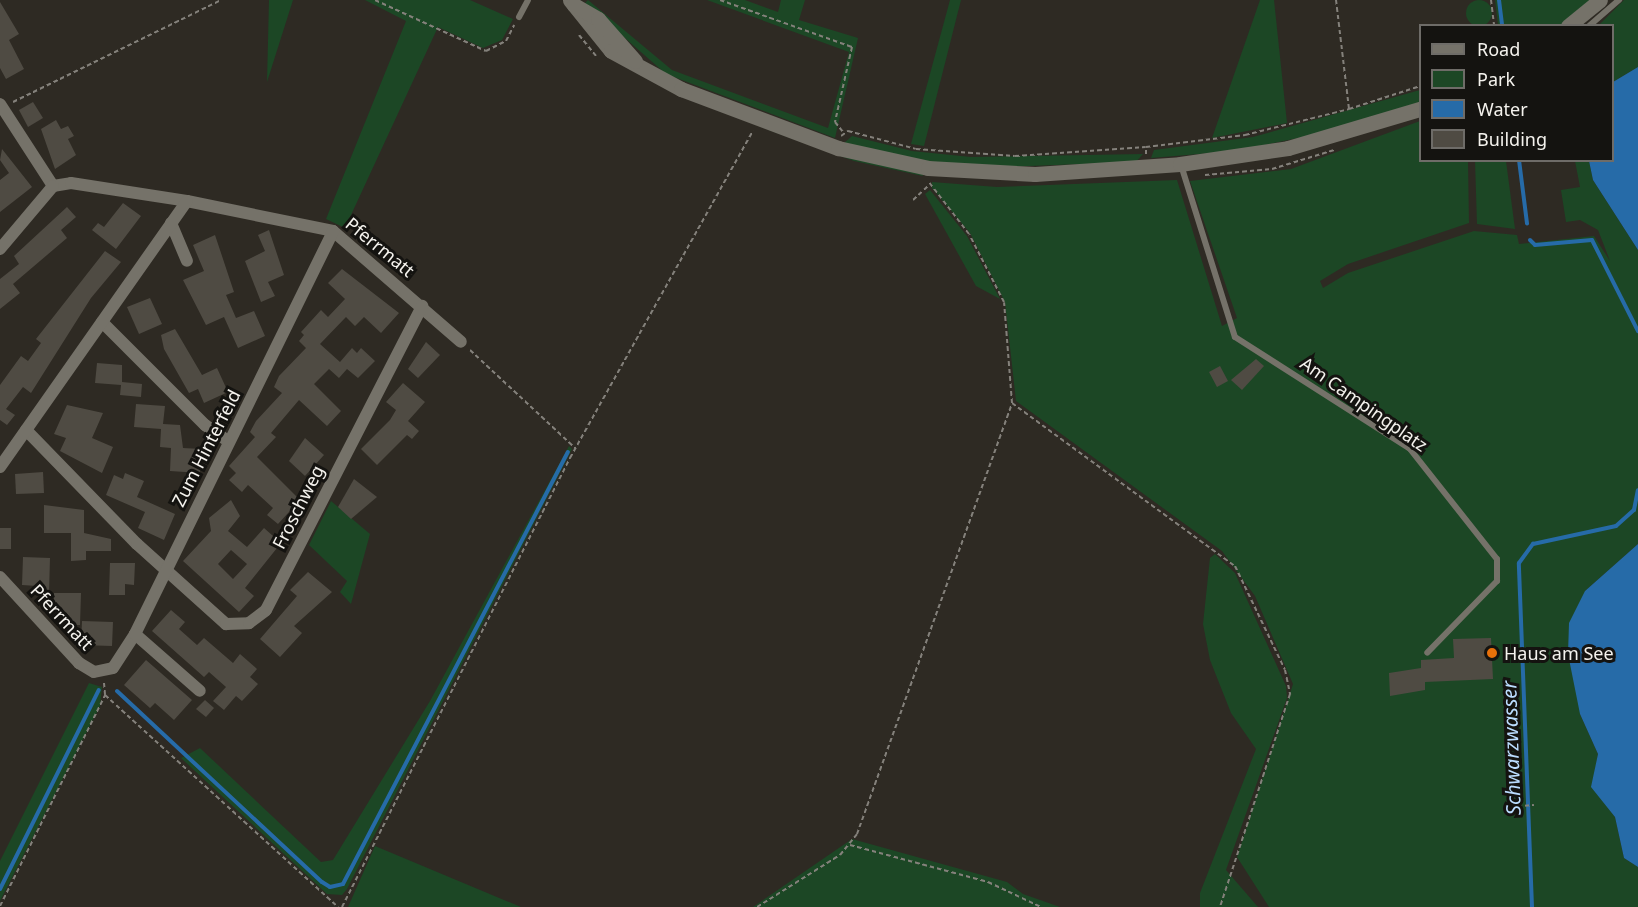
<!DOCTYPE html>
<style>
body{margin:0}
#map{position:relative;width:1638px;height:907px;overflow:hidden;background:#2e2a23;font-family:"Noto Sans",sans-serif}
div>[style]{position:absolute}
.green>*{inset:0;background:#1c4725}
.round{border-radius:50%}
.water>*{inset:0;background:#266ba8}
.stream>*{height:4px;margin:-2px;padding:0 2px;transform-origin:2px;border-radius:2px;background:#266ba8}
.building>*{inset:0;background:#4f4b43}
.path>*{height:2px;margin-top:-1px;transform-origin:0;background:repeating-linear-gradient(90deg,#84817b 0 4.5px,transparent 0 7.5px)}
.service>*{height:6px;margin:-3px;padding:0 3px;transform-origin:3px;border-radius:3px;background:#757269}
.minor>*{height:12px;margin:-6px;padding:0 6px;transform-origin:6px;border-radius:6px;background:#757269}
.tertiary>*{height:15px;margin:-7.5px;padding:0 7.5px;transform-origin:7.5px;border-radius:7.5px;background:#757269}
.dots>*{width:16px;height:16px;translate:-50% -50%;box-sizing:border-box;border:3px solid #141310;border-radius:50%}
span{translate:-50% -50%;white-space:nowrap;text-align:center;line-height:1.15;-webkit-text-stroke:6px #141310;paint-order:stroke}
.street-label{font-size:18px;color:#f4f2ed}
.poi-label{font-size:18px;color:#f4f2ed}
.left{translate:0 -50%;text-align:left}
.water-label{font-size:20px;color:#bdf;font-style:italic}
.legend{position:absolute;left:1419px;top:24px;width:195px;height:138px;box-sizing:border-box;background:#141310;border:2px solid #6e6c68;margin:0;padding:8px 10px;list-style:none;font-size:18px;color:#f4f2ed}
.legend li{display:flex;align-items:center;gap:12px;height:30px}
.legend b{width:30px;border:2px solid #6e6c68}
</style>
<div id="map">
<div class="green">
<i style="clip-path:polygon(269px 0,293px 0,267px 82px)"></i>
<i style="clip-path:polygon(365px 0,470px 0,513px 19px,502px 40px,483px 48px,438px 27px,345px 228px,326px 219px,406px 21px)"></i>
<i style="clip-path:polygon(588px 0,672px 70px,828px 128px,849px 52px,707px 0,745px 0,778px 12px,781px 0,805px 0,799px 20px,858px 38px,835px 138px,666px 74px,585px 3px)"></i>
<i style="clip-path:polygon(950px 0,961px 0,924px 146px,911px 144px)"></i>
<i style="clip-path:polygon(1260px 0,1274px 0,1287px 123px,1212px 138px)"></i>
<i style="clip-path:polygon(1495px 0,1591px 0,1560px 26px,1498px 25px)"></i>
<i style="clip-path:polygon(1624px 0,1638px 0,1638px 67px,1613px 82px,1612px 26px,1598px 26px)"></i>
<i class="round" style="left:1466px;top:0;width:26px;height:26px"></i>
<i style="clip-path:polygon(1420px 90px,1420px 102px,1323px 133px,1235px 151px,1151px 158px,1154px 150px,1253px 137px)"></i>
<i style="clip-path:polygon(1420px 121px,1420px 160px,1468px 161px,1469px 223px,1348px 264px,1320px 281px,1323px 288px,1348px 273px,1474px 231px,1517px 235px,1519px 244px,1594px 236px,1610px 261px,1598px 230px,1580px 220px,1566px 222px,1561px 190px,1580px 187px,1575px 161px,1589px 161px,1593px 180px,1638px 250px,1638px 544px,1585px 591px,1580px 714px,1598px 754px,1592px 787px,1615px 817px,1624px 858px,1638px 867px,1638px 907px,1269px 907px,1237px 857px,1293px 684px,1255px 596px,1222px 551px,1016px 401px,1005px 302px,970px 233px,932px 188px,932px 182px,997px 187px,1177px 180px,1222px 326px,1237px 318px,1190px 181px,1291px 169px)"></i>
<i style="clip-path:polygon(766px 129px,921px 172px,923px 176px,854px 161px)"></i>
<i style="clip-path:polygon(852px 136px,912px 151px,971px 157px,1143px 154px,1136px 162px,1003px 167px,926px 162px,844px 143px)"></i>
<i style="clip-path:polygon(1475px 161px,1506px 161px,1515px 229px,1477px 224px)"></i>
<i style="clip-path:polygon(930px 190px,967px 236px,1000px 299px,976px 286px,925px 194px)"></i>
<i style="clip-path:polygon(569px 446px,572px 449px,347px 889px,342px 895px,327px 894px,181px 758px,200px 748px,321px 862px,333px 860px,430px 701px)"></i>
<i style="clip-path:polygon(331px 501px,370px 534px,351px 604px,340px 592px,347px 581px,309px 545px)"></i>
<i style="clip-path:polygon(1215px 554px,1235px 573px,1286px 686px,1287px 698px,1226px 870px,1258px 907px,1200px 907px,1200px 893px,1256px 749px,1231px 713px,1210px 660px,1203px 624px,1210px 558px)"></i>
<i style="clip-path:polygon(89px 683px,102px 687px,100px 706px,0 901px,0 861px)"></i>
<i style="clip-path:polygon(852px 839px,1007px 882px,1023px 894px,1060px 907px,753px 907px)"></i>
<i style="clip-path:polygon(375px 846px,521px 907px,348px 907px)"></i>
</div>
<div class="water">
<i style="clip-path:polygon(1638px 67px,1638px 250px,1593px 180px,1589px 161px,1612px 160px,1613px 82px)"></i>
<i style="clip-path:polygon(1638px 544px,1638px 867px,1624px 858px,1615px 817px,1591px 787px,1598px 754px,1580px 714px,1568px 654px,1569px 623px,1585px 591px)"></i>
</div>
<div class="stream">
<i style="left:1499px;top:0;width:26px;rotate:83deg"></i>
<i style="left:1519px;top:160px;width:64px;rotate:82.8deg"></i>
<i style="left:1530px;top:240px;width:7px;rotate:45deg"></i>
<i style="left:1535px;top:245px;width:57px;rotate:-5deg"></i>
<i style="left:1592px;top:240px;width:102px;rotate:63.2deg"></i>
<i style="left:117px;top:691px;width:280px;rotate:43deg"></i>
<i style="left:322px;top:882px;width:9px;rotate:32deg"></i>
<i style="left:330px;top:887px;width:13px;rotate:-13deg"></i>
<i style="left:343px;top:884px;width:487px;rotate:-62.5deg"></i>
<i style="left:0;top:889px;width:222px;rotate:-63.6deg"></i>
<i style="left:1532px;top:907px;width:344px;rotate:-92.2deg"></i>
<i style="left:1519px;top:563px;width:24px;rotate:-54deg"></i>
<i style="left:1533px;top:544px;width:85px;rotate:-12.2deg"></i>
<i style="left:1616px;top:526px;width:24px;rotate:-42deg"></i>
<i style="left:1634px;top:510px;width:20px;rotate:-79deg"></i>
</div>
<div class="building">
<i style="clip-path:polygon(0 2px,19px 34px,9px 40px,24px 69px,6px 79px,0 68px)"></i>
<i style="clip-path:polygon(33px 102px,43px 118px,28px 127px,19px 110px)"></i>
<i style="clip-path:polygon(56px 120px,61px 129px,68px 126px,74px 136px,68px 139px,76px 155px,55px 169px,41px 129px)"></i>
<i style="clip-path:polygon(2px 149px,32px 187px,0 212px,0 180px,9px 173px,0 160px)"></i>
<i style="clip-path:polygon(123px 203px,141px 216px,116px 249px,92px 230px,98px 223px,104px 227px)"></i>
<i style="clip-path:polygon(67px 207px,76px 217px,61px 230px,67px 238px,13px 284px,20px 293px,0 309px,0 279px,19px 264px,14px 256px)"></i>
<i style="clip-path:polygon(269px 230px,284px 275px,268px 282px,275px 296px,261px 302px,245px 261px,265px 251px,258px 235px)"></i>
<i style="clip-path:polygon(215px 235px,234px 292px,226px 295px,236px 318px,254px 311px,265px 336px,238px 348px,224px 317px,206px 325px,183px 280px,204px 271px,193px 245px)"></i>
<i style="clip-path:polygon(105px 251px,121px 262px,91px 298px,31px 393px,23px 387px,6px 409px,15px 415px,7px 425px,0 420px,0 385px,21px 356px,28px 361px,41px 343px,36px 339px)"></i>
<i style="clip-path:polygon(342px 269px,399px 313px,381px 333px,364px 317px,355px 326px,346px 317px,320px 344px,340px 362px,352px 348px,357px 353px,361px 348px,375px 361px,358px 378px,347px 369px,339px 378px,329px 369px,314px 384px,341px 411px,327px 426px,299px 400px,271px 433px,276px 437px,257px 457px,300px 500px,278px 524px,267px 515px,273px 508px,248px 485px,242px 492px,229px 480px,236px 473px,229px 466px,255px 437px,250px 432px,256px 421px,282px 393px,274px 387px,279px 376px,306px 348px,299px 341px,304px 335px,301px 332px,321px 310px,328px 317px,345px 299px,328px 283px)"></i>
<i style="clip-path:polygon(150px 298px,162px 324px,139px 334px,127px 307px)"></i>
<i style="clip-path:polygon(175px 329px,202px 375px,217px 368px,228px 392px,204px 403px,198px 389px,189px 393px,164px 349px,161px 335px)"></i>
<i style="clip-path:polygon(426px 342px,440px 355px,418px 378px,408px 369px)"></i>
<i style="clip-path:polygon(1256px 359px,1264px 366px,1242px 390px,1231px 380px)"></i>
<i style="clip-path:polygon(97px 363px,122px 365px,122px 382px,142px 384px,141px 397px,120px 395px,121px 385px,95px 383px)"></i>
<i style="clip-path:polygon(1220px 366px,1228px 381px,1217px 387px,1209px 372px)"></i>
<i style="clip-path:polygon(403px 383px,425px 402px,408px 421px,419px 431px,412px 439px,407px 435px,377px 465px,361px 449px,390px 420px,396px 410px,386px 402px)"></i>
<i style="clip-path:polygon(136px 404px,165px 406px,163px 424px,180px 425px,183px 448px,201px 449px,200px 473px,170px 471px,171px 448px,160px 447px,161px 429px,134px 427px)"></i>
<i style="clip-path:polygon(67px 405px,103px 413px,92px 438px,113px 447px,102px 473px,60px 451px,66px 438px,54px 434px)"></i>
<i style="clip-path:polygon(305px 438px,324px 455px,305px 476px,289px 461px)"></i>
<i style="clip-path:polygon(43px 472px,44px 493px,16px 494px,15px 474px)"></i>
<i style="clip-path:polygon(125px 473px,144px 481px,137px 497px,175px 514px,164px 540px,138px 528px,145px 512px,106px 495px,114px 475px,123px 479px)"></i>
<i style="clip-path:polygon(354px 479px,377px 497px,351px 519px,338px 507px)"></i>
<i style="clip-path:polygon(evenodd,231px 500px,240px 516px,228px 531px,247px 547px,264px 528px,281px 543px,245px 588px,254px 596px,239px 612px,183px 561px,211px 531px,209px 518px,231px 500px,231px 550px,247px 564px,233px 579px,218px 564px,231px 550px)"></i>
<i style="clip-path:polygon(44px 505px,84px 510px,84px 533px,111px 539px,111px 551px,86px 551px,86px 560px,71px 561px,71px 533px,44px 533px)"></i>
<i style="clip-path:polygon(0 528px,11px 528px,11px 549px,0 549px)"></i>
<i style="clip-path:polygon(23px 557px,50px 558px,49px 595px,37px 595px,37px 586px,22px 585px)"></i>
<i style="clip-path:polygon(110px 563px,135px 563px,134px 585px,125px 584px,125px 595px,109px 595px)"></i>
<i style="clip-path:polygon(308px 572px,332px 592px,294px 626px,302px 633px,280px 657px,260px 639px,297px 596px,290px 590px)"></i>
<i style="clip-path:polygon(54px 593px,81px 593px,80px 625px,64px 625px,65px 613px,54px 613px)"></i>
<i style="clip-path:polygon(171px 610px,185px 622px,179px 629px,197px 645px,204px 638px,233px 663px,240px 654px,257px 669px,250px 677px,258px 684px,242px 701px,236px 696px,224px 710px,213px 701px,226px 687px,209px 672px,204px 677px,152px 631px)"></i>
<i style="clip-path:polygon(82px 621px,113px 622px,112px 646px,81px 645px)"></i>
<i style="clip-path:polygon(1491px 638px,1493px 679px,1425px 682px,1425px 690px,1390px 696px,1389px 673px,1421px 668px,1421px 660px,1454px 658px,1453px 639px)"></i>
<i style="clip-path:polygon(146px 660px,192px 700px,174px 720px,155px 703px,150px 708px,124px 685px)"></i>
<i style="clip-path:polygon(205px 700px,214px 708px,206px 717px,196px 709px)"></i>
</div>
<div class="path">
<i style="left:375px;top:0;width:122px;rotate:24.7deg"></i>
<i style="left:486px;top:51px;width:22px;rotate:-27deg"></i>
<i style="left:506px;top:41px;width:18px;rotate:-63deg"></i>
<i style="left:720px;top:0;width:140px;rotate:19.6deg"></i>
<i style="left:852px;top:47px;width:77px;rotate:102.8deg"></i>
<i style="left:835px;top:122px;width:13px;rotate:51deg"></i>
<i style="left:1336px;top:0;width:110px;rotate:83.2deg"></i>
<i style="left:1349px;top:109px;width:75px;rotate:-17.9deg"></i>
<i style="left:1491px;top:0;width:26px;rotate:83deg"></i>
<i style="left:579px;top:35px;width:27px;rotate:51deg"></i>
<i style="left:13px;top:102px;width:232px;rotate:-26.1deg"></i>
<i style="left:841px;top:136px;width:9px;rotate:-36deg"></i>
<i style="left:848px;top:131px;width:70px;rotate:14.8deg"></i>
<i style="left:916px;top:149px;width:99px;rotate:4deg"></i>
<i style="left:1015px;top:156px;width:131px;rotate:-3.9deg"></i>
<i style="left:1146px;top:154px;width:7px;rotate:-90deg"></i>
<i style="left:1146px;top:147px;width:100px;rotate:-6.9deg"></i>
<i style="left:1245px;top:135px;width:107px;rotate:-14deg"></i>
<i style="left:1205px;top:175px;width:67px;rotate:-5.1deg"></i>
<i style="left:1272px;top:169px;width:65px;rotate:-17deg"></i>
<i style="left:913px;top:200px;width:22px;rotate:-43deg"></i>
<i style="left:470px;top:350px;width:144px;rotate:43deg"></i>
<i style="left:1012px;top:403px;width:276px;rotate:36.2deg"></i>
<i style="left:1235px;top:566px;width:115px;rotate:64.3deg"></i>
<i style="left:1285px;top:670px;width:25px;rotate:78deg"></i>
<i style="left:1290px;top:694px;width:224px;rotate:108.2deg"></i>
<i style="left:104px;top:683px;width:12px;rotate:85deg"></i>
<i style="left:1510px;top:807px;width:24px;rotate:-5deg"></i>
<i style="left:850px;top:845px;width:143px;rotate:15deg"></i>
<i style="left:988px;top:882px;width:59px;rotate:25.3deg"></i>
<i style="left:0;top:906px;width:236px;rotate:-63.5deg"></i>
<i style="left:105px;top:695px;width:315px;rotate:42.3deg"></i>
<i style="left:342px;top:907px;width:504px;rotate:-63.08deg"></i>
<i style="left:570px;top:458px;width:375px;rotate:-60.8deg"></i>
<i style="left:757px;top:907px;width:98px;rotate:-32.1deg"></i>
<i style="left:840px;top:855px;width:27px;rotate:-51deg"></i>
<i style="left:857px;top:834px;width:458px;rotate:-70.2deg"></i>
<i style="left:1012px;top:403px;width:101px;rotate:-94.5deg"></i>
<i style="left:1004px;top:302px;width:76px;rotate:-117.2deg"></i>
<i style="left:969px;top:234px;width:67px;rotate:-127.7deg"></i>
</div>
<div class="service">
<i style="left:519px;top:17px;width:19px;rotate:-62deg"></i>
<i style="left:1589px;top:26px;width:40px;rotate:-41deg"></i>
<i style="left:1181px;top:165px;width:180px;rotate:72.6deg"></i>
<i style="left:1235px;top:337px;width:208px;rotate:32.6deg"></i>
<i style="left:1410px;top:449px;width:140px;rotate:51.7deg"></i>
<i style="left:1497px;top:559px;width:22px;rotate:90deg"></i>
<i style="left:1497px;top:581px;width:100px;rotate:134.2deg"></i>
</div>
<div class="minor">
<i style="left:0;top:104px;width:98px;rotate:57.1deg"></i>
<i style="left:53px;top:186px;width:18px;rotate:-9deg"></i>
<i style="left:71px;top:183px;width:117px;rotate:8.8deg"></i>
<i style="left:187px;top:201px;width:149px;rotate:11.6deg"></i>
<i style="left:333px;top:231px;width:169px;rotate:40.9deg"></i>
<i style="left:171px;top:223px;width:41px;rotate:67.2deg"></i>
<i style="left:0;top:249px;width:82px;rotate:-49.9deg"></i>
<i style="left:102px;top:322px;width:146px;rotate:45deg"></i>
<i style="left:205px;top:425px;width:29px;rotate:35deg"></i>
<i style="left:26px;top:430px;width:159px;rotate:45.8deg"></i>
<i style="left:137px;top:544px;width:120px;rotate:42deg"></i>
<i style="left:226px;top:624px;width:23px;rotate:-2deg"></i>
<i style="left:249px;top:623px;width:21px;rotate:-37deg"></i>
<i style="left:266px;top:610px;width:342px;rotate:-62.8deg"></i>
<i style="left:0;top:467px;width:325px;rotate:-54.9deg"></i>
<i style="left:0;top:577px;width:117px;rotate:47.4deg"></i>
<i style="left:79px;top:663px;width:17px;rotate:31deg"></i>
<i style="left:94px;top:672px;width:19px;rotate:-12deg"></i>
<i style="left:113px;top:668px;width:40px;rotate:-57.1deg"></i>
<i style="left:135px;top:634px;width:449px;rotate:-63.8deg"></i>
<i style="left:135px;top:634px;width:86px;rotate:41.2deg"></i>
</div>
<div class="tertiary">
<i style="left:570px;top:0;width:65px;rotate:51.2deg"></i>
<i style="left:611px;top:51px;width:80px;rotate:28.5deg"></i>
<i style="left:681px;top:89px;width:168px;rotate:20.6deg"></i>
<i style="left:838px;top:148px;width:92px;rotate:12.5deg"></i>
<i style="left:928px;top:168px;width:107px;rotate:3.2deg"></i>
<i style="left:1035px;top:174px;width:145px;rotate:-3.9deg"></i>
<i style="left:1180px;top:164px;width:109px;rotate:-8.4deg"></i>
<i style="left:1288px;top:148px;width:138px;rotate:-16.5deg"></i>
<i style="left:574px;top:5px;width:28px;rotate:30deg"></i>
<i style="left:598px;top:19px;width:56px;rotate:48.6deg"></i>
<i style="left:1568px;top:26px;width:41px;rotate:-39.1deg"></i>
</div>
<div class="dots">
<i style="left:1492px;top:653px;background:#e8710a"></i>
</div>
<div class="street-label">
<span style="left:380px;top:247px;rotate:39deg">Pferrmatt</span>
<span style="left:1364px;top:404px;rotate:35deg">Am Campingplatz</span>
<span style="left:206px;top:448px;rotate:-63deg">Zum Hinterfeld</span>
<span style="left:298px;top:507px;rotate:-63deg">Froschweg</span>
<span style="left:62px;top:617px;rotate:47deg">Pferrmatt</span>
</div>
<div class="poi-label">
<span class="left" style="left:1504px;top:653px">Haus am See</span>
</div>
<div class="water-label">
<span style="left:1511px;top:748px;rotate:-92deg">Schwarzwasser</span>
</div>
<ul class="legend">
<li><b style="height:8px;background:#757269"></b>Road</li>
<li><b style="height:16px;background:#1c4725"></b>Park</li>
<li><b style="height:16px;background:#266ba8"></b>Water</li>
<li><b style="height:16px;background:#4f4b43"></b>Building</li>
</ul>
</div>
